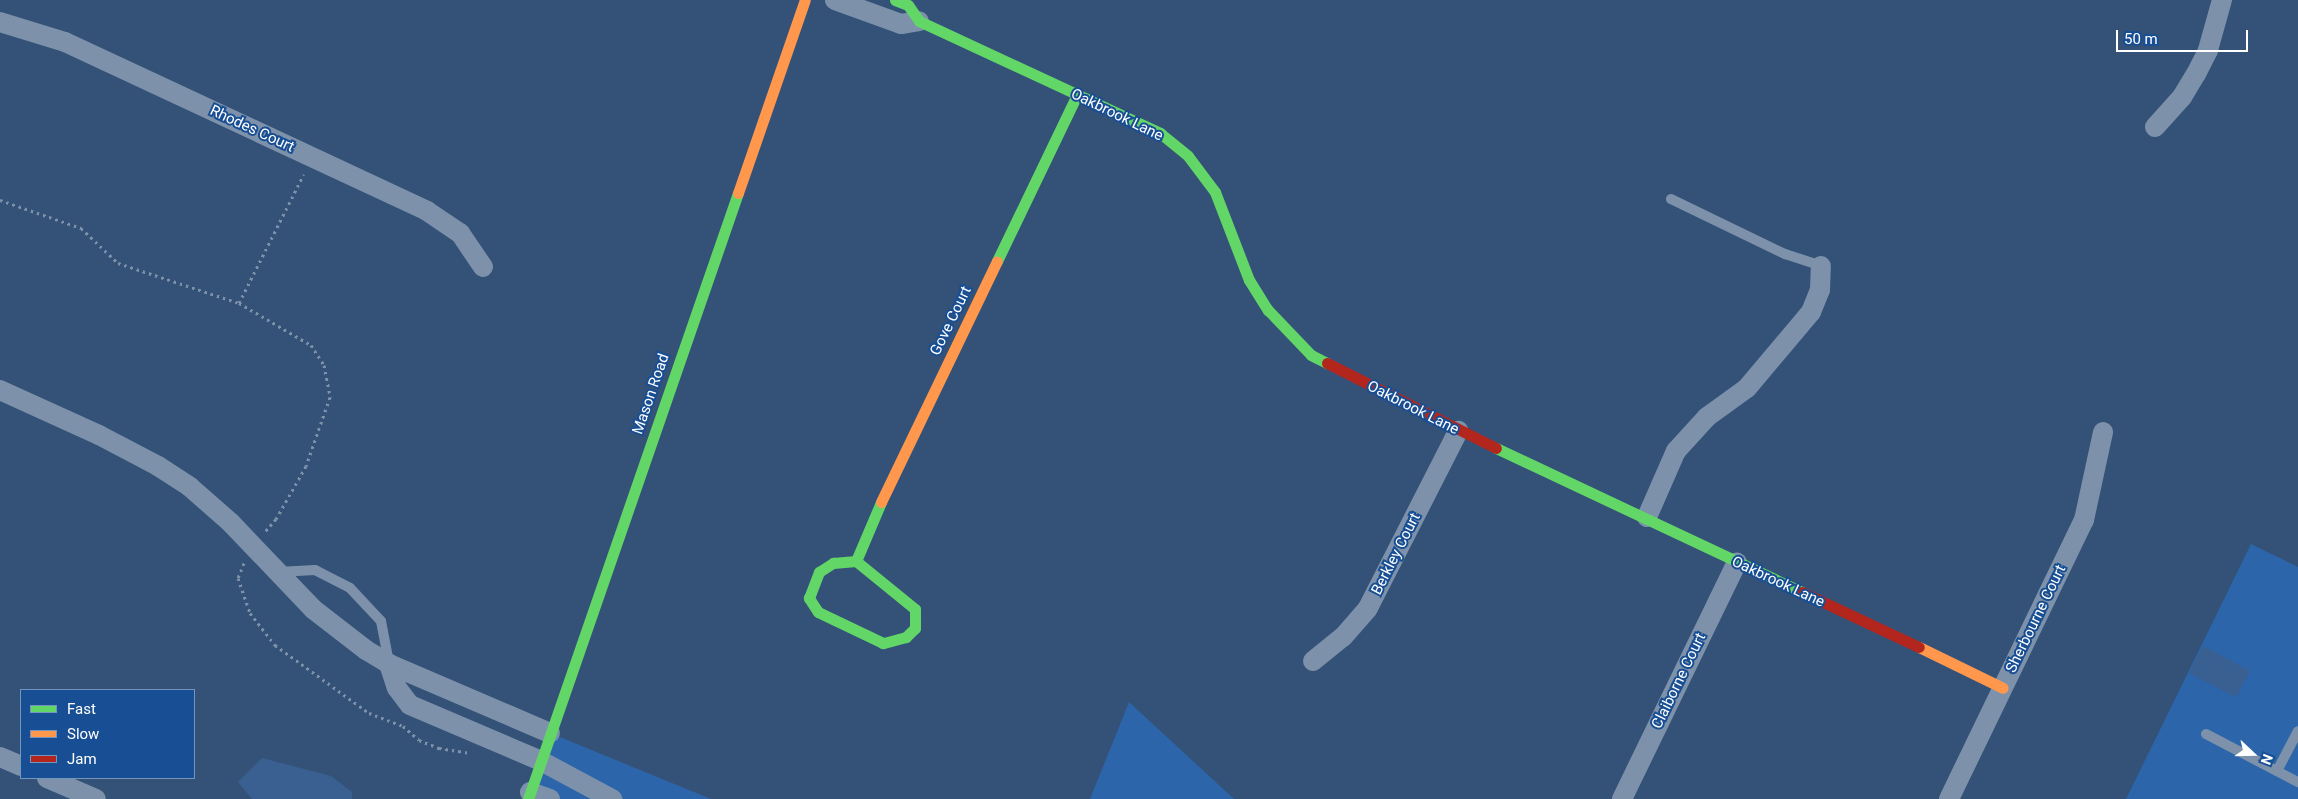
<!DOCTYPE html>
<style>
body{margin:0}
#map{position:relative;width:2298px;height:799px;overflow:hidden;background:#345277;font-family:Roboto,sans-serif}
div>[style]{position:absolute}
.green>*{inset:0;background:#2c65aa}
.water>*{inset:0;background:#3a6091}
.path>*{height:3px;margin-top:-1.5px;transform-origin:0;background:repeating-linear-gradient(90deg,#7d92aa 0 2.5px,transparent 0 6.5px)}
.lane>*{height:10px;margin:-5px;padding:0 5px;transform-origin:5px;border-radius:5px;background:#7d92aa}
.street>*{height:20px;margin:-10px;padding:0 10px;transform-origin:10px;border-radius:10px;background:#7d92aa}
.fast>*{height:11px;margin:-5.5px;padding:0 5.5px;transform-origin:5.5px;border-radius:5.5px;background:#63d668}
.slow>*{height:11px;margin:-5.5px;padding:0 5.5px;transform-origin:5.5px;border-radius:5.5px;background:#ff974d}
.jam>*{height:11px;margin:-5.5px;padding:0 5.5px;transform-origin:5.5px;border-radius:5.5px;background:#b3261e}
span{translate:-50% -50%;white-space:nowrap;text-align:center;line-height:1.15;-webkit-text-stroke:4px #184e93;paint-order:stroke}
.street-label{font-size:15px;color:#fff}
.legend{position:absolute;left:20px;top:689px;width:175px;height:90px;box-sizing:border-box;background:#184e93;border:1px solid #7495be;margin:0;padding:6px 9px;list-style:none;font-size:15px;color:#fff}
.legend li{display:flex;align-items:center;gap:10px;height:25px}
.legend b{width:25px;border:1px solid #7495be}
.north{position:absolute;left:2228px;top:729px;width:50px;height:50px;-webkit-text-stroke:4px #184e93;paint-order:stroke;rotate:111deg;font-size:14px;font-weight:700;line-height:20px;text-align:center;color:#fff}
.north::after{content:'';display:block;margin:auto;width:18px;height:22px;background:#fff;clip-path:polygon(50% 0,100% 100%,50% 72%,0 100%)}
.scale{position:absolute;left:2116px;top:30px;width:132px;height:22px;box-sizing:border-box;border:2px solid #fff;border-top:0;padding-left:6px;font-size:15px;line-height:18px;white-space:nowrap;color:#fff;-webkit-text-stroke:4px #184e93;paint-order:stroke}
</style>
<div id="map">
<div class="green">
<i style="clip-path:polygon(2251px 544px,2298px 567px,2298px 799px,2126px 799px)"></i>
<i style="clip-path:polygon(1129px 702px,1234px 799px,1090px 799px)"></i>
<i style="clip-path:polygon(550px 733px,711px 799px,528px 799px)"></i>
</div>
<div class="water">
<i style="clip-path:polygon(2203px 646px,2250px 671px,2236px 697px,2189px 673px)"></i>
<i style="clip-path:polygon(262px 758px,331px 776px,352px 792px,352px 799px,252px 799px,238px 782px)"></i>
</div>
<div class="path">
<i style="left:0;top:200px;width:86px;rotate:19.1deg"></i>
<i style="left:81px;top:228px;width:51px;rotate:43.4deg"></i>
<i style="left:118px;top:263px;width:127px;rotate:18.3deg"></i>
<i style="left:239px;top:303px;width:83px;rotate:30.3deg"></i>
<i style="left:311px;top:345px;width:24px;rotate:57deg"></i>
<i style="left:324px;top:365px;width:33px;rotate:79deg"></i>
<i style="left:330px;top:397px;width:73px;rotate:109.2deg"></i>
<i style="left:306px;top:466px;width:61px;rotate:119.5deg"></i>
<i style="left:276px;top:519px;width:18px;rotate:131deg"></i>
<i style="left:239px;top:303px;width:144px;rotate:-63.3deg"></i>
<i style="left:244px;top:563px;width:16px;rotate:112deg"></i>
<i style="left:238px;top:578px;width:37px;rotate:71deg"></i>
<i style="left:250px;top:613px;width:41px;rotate:52deg"></i>
<i style="left:275px;top:645px;width:116px;rotate:35.9deg"></i>
<i style="left:369px;top:713px;width:36px;rotate:21deg"></i>
<i style="left:403px;top:726px;width:21px;rotate:41deg"></i>
<i style="left:419px;top:740px;width:22px;rotate:22deg"></i>
<i style="left:439px;top:748px;width:32px;rotate:9deg"></i>
</div>
<div class="lane">
<i style="left:1671px;top:199px;width:127px;rotate:25.8deg"></i>
<i style="left:1785px;top:254px;width:38px;rotate:18deg"></i>
<i style="left:278px;top:572px;width:37px;rotate:-3deg"></i>
<i style="left:315px;top:570px;width:39px;rotate:27deg"></i>
<i style="left:350px;top:588px;width:45px;rotate:46.8deg"></i>
<i style="left:381px;top:621px;width:43px;rotate:79.2deg"></i>
<i style="left:2206px;top:734px;width:104px;rotate:27.6deg"></i>
<i style="left:2277px;top:771px;width:45px;rotate:-62.3deg"></i>
</div>
<div class="street">
<i style="left:835px;top:0;width:70px;rotate:20deg"></i>
<i style="left:901px;top:24px;width:18px;rotate:-9deg"></i>
<i style="left:0;top:22px;width:68px;rotate:17.1deg"></i>
<i style="left:65px;top:42px;width:400px;rotate:25deg"></i>
<i style="left:427px;top:211px;width:40px;rotate:34deg"></i>
<i style="left:460px;top:233px;width:41px;rotate:55.9deg"></i>
<i style="left:2155px;top:127px;width:40px;rotate:-48deg"></i>
<i style="left:2182px;top:97px;width:27px;rotate:-59deg"></i>
<i style="left:2196px;top:74px;width:27px;rotate:-63deg"></i>
<i style="left:2208px;top:50px;width:52px;rotate:-74.4deg"></i>
<i style="left:0;top:390px;width:109px;rotate:24.4deg"></i>
<i style="left:99px;top:435px;width:67px;rotate:27.7deg"></i>
<i style="left:158px;top:466px;width:38px;rotate:33deg"></i>
<i style="left:190px;top:487px;width:53px;rotate:41.2deg"></i>
<i style="left:230px;top:522px;width:120px;rotate:46.3deg"></i>
<i style="left:313px;top:609px;width:67px;rotate:37.7deg"></i>
<i style="left:366px;top:650px;width:27px;rotate:31deg"></i>
<i style="left:389px;top:664px;width:175px;rotate:23.2deg"></i>
<i style="left:1647px;top:517px;width:72px;rotate:-66.3deg"></i>
<i style="left:1676px;top:451px;width:46px;rotate:-47.6deg"></i>
<i style="left:1707px;top:417px;width:49px;rotate:-35.9deg"></i>
<i style="left:1747px;top:388px;width:99px;rotate:-49.9deg"></i>
<i style="left:1811px;top:312px;width:24px;rotate:-68deg"></i>
<i style="left:1820px;top:290px;width:24px;rotate:-88deg"></i>
<i style="left:1313px;top:661px;width:38px;rotate:-39deg"></i>
<i style="left:1343px;top:637px;width:38px;rotate:-49deg"></i>
<i style="left:1368px;top:608px;width:199px;rotate:-63deg"></i>
<i style="left:389px;top:664px;width:25px;rotate:72deg"></i>
<i style="left:397px;top:688px;width:21px;rotate:53deg"></i>
<i style="left:410px;top:705px;width:142px;rotate:23.1deg"></i>
<i style="left:541px;top:761px;width:81px;rotate:28.2deg"></i>
<i style="left:0;top:757px;width:23px;rotate:23deg"></i>
<i style="left:47px;top:778px;width:53px;rotate:23.2deg"></i>
<i style="left:530px;top:792px;width:21px;rotate:19deg"></i>
<i style="left:1622px;top:799px;width:263px;rotate:-64.1deg"></i>
<i style="left:1949px;top:799px;width:310px;rotate:-64.2deg"></i>
<i style="left:2084px;top:520px;width:90px;rotate:-77.8deg"></i>
</div>
<div class="fast">
<i style="left:895px;top:0;width:14px;rotate:21deg"></i>
<i style="left:908px;top:5px;width:19px;rotate:55deg"></i>
<i style="left:919px;top:21px;width:266px;rotate:24.9deg"></i>
<i style="left:1160px;top:133px;width:36px;rotate:39deg"></i>
<i style="left:1188px;top:156px;width:45px;rotate:53.1deg"></i>
<i style="left:1215px;top:192px;width:94px;rotate:68.9deg"></i>
<i style="left:1249px;top:280px;width:36px;rotate:58deg"></i>
<i style="left:1268px;top:310px;width:62px;rotate:46.3deg"></i>
<i style="left:1311px;top:355px;width:18px;rotate:27deg"></i>
<i style="left:997px;top:261px;width:184px;rotate:-64.3deg"></i>
<i style="left:1496px;top:448px;width:338px;rotate:25.2deg"></i>
<i style="left:856px;top:561px;width:76px;rotate:39.1deg"></i>
<i style="left:915px;top:609px;width:19px;rotate:90deg"></i>
<i style="left:915px;top:628px;width:13px;rotate:135deg"></i>
<i style="left:906px;top:637px;width:24px;rotate:165deg"></i>
<i style="left:883px;top:643px;width:72px;rotate:-154.5deg"></i>
<i style="left:818px;top:612px;width:17px;rotate:-123deg"></i>
<i style="left:809px;top:598px;width:28px;rotate:-69deg"></i>
<i style="left:819px;top:572px;width:17px;rotate:-33deg"></i>
<i style="left:833px;top:563px;width:23px;rotate:-5deg"></i>
<i style="left:856px;top:561px;width:64px;rotate:-67deg"></i>
<i style="left:528px;top:799px;width:641px;rotate:-70.89deg"></i>
</div>
<div class="slow">
<i style="left:738px;top:193px;width:204px;rotate:-70.9deg"></i>
<i style="left:881px;top:502px;width:267px;rotate:-64.3deg"></i>
<i style="left:1919px;top:647px;width:93px;rotate:26deg"></i>
</div>
<div class="jam">
<i style="left:1327px;top:363px;width:189px;rotate:26.7deg"></i>
<i style="left:1802px;top:592px;width:129px;rotate:25.2deg"></i>
</div>
<div class="street-label">
<span style="left:1117px;top:115px;rotate:26deg">Oakbrook Lane</span>
<span style="left:252px;top:129px;rotate:25deg">Rhodes Court</span>
<span style="left:951px;top:321px;rotate:-64deg">Gove Court</span>
<span style="left:651px;top:394px;rotate:-71deg">Mason Road</span>
<span style="left:1413px;top:408px;rotate:27deg">Oakbrook Lane</span>
<span style="left:1396px;top:554px;rotate:-63deg">Berkley Court</span>
<span style="left:1778px;top:582px;rotate:25deg">Oakbrook Lane</span>
<span style="left:2036px;top:619px;rotate:-64deg">Sherbourne Court</span>
<span style="left:1679px;top:681px;rotate:-64deg">Claiborne Court</span>
</div>
<ul class="legend">
<li><b style="height:6px;background:#63d668"></b>Fast</li>
<li><b style="height:6px;background:#ff974d"></b>Slow</li>
<li><b style="height:6px;background:#b3261e"></b>Jam</li>
</ul>
<div class="north">N</div>
<div class="scale">50 m</div>
</div>
